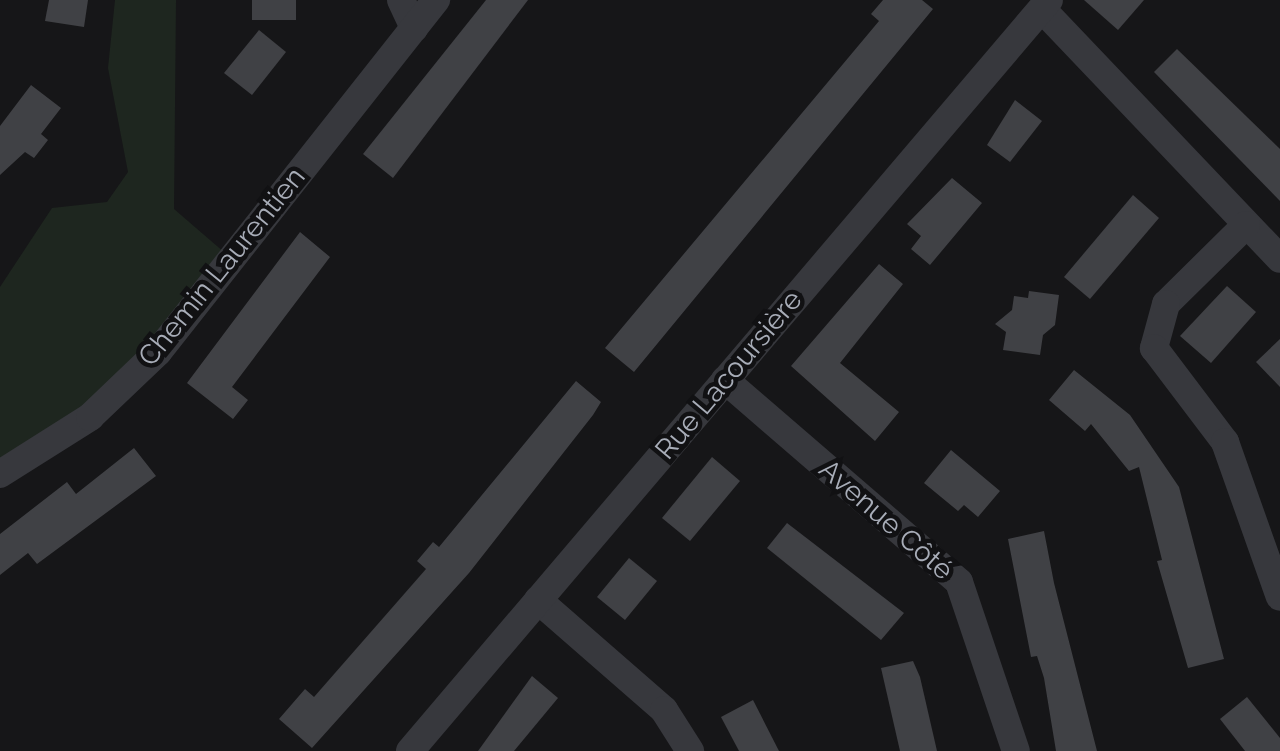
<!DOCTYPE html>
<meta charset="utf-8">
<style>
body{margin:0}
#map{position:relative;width:1280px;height:751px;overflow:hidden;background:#161618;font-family:Raleway,sans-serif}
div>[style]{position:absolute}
.green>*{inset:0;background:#1e261f}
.building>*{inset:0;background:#404145}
.minor>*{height:28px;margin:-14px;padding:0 14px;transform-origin:14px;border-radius:14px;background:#37383d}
span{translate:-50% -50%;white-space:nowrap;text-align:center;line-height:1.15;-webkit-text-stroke:9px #111113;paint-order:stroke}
.street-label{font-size:28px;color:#a8adb8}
</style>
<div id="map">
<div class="green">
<i style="clip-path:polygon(115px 0,176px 0,174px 209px,232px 259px,158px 352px,0 474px,0 287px,52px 208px,107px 202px,128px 172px,108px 68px)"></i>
</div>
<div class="building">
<i style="clip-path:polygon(49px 0,88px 0,84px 27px,45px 21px)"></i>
<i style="clip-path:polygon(252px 0,296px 0,296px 20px,252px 20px)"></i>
<i style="clip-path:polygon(486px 0,528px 0,393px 178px,363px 154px)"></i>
<i style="clip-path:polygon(883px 0,922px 0,933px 9px,634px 372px,605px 348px,879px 21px,871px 14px)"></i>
<i style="clip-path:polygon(1084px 0,1144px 0,1118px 30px)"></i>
<i style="clip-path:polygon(259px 30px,286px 52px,252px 95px,224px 73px)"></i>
<i style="clip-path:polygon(1177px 49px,1280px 149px,1280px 201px,1154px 72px)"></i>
<i style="clip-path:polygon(31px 85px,61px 108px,41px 134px,48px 140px,34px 158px,25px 152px,0 175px,0 126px)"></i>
<i style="clip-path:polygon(1015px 100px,1042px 121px,1010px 162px,987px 145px)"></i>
<i style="clip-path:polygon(952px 178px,982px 203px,930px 265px,911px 249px,921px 236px,907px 224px)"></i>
<i style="clip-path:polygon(1133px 195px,1159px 218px,1090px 299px,1064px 277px)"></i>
<i style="clip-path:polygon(300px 232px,330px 257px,232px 387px,248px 400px,233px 419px,187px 383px)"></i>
<i style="clip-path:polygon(879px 264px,903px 284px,840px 363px,899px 412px,875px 441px,791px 366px)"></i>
<i style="clip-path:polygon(1227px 286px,1256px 312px,1211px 363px,1180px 336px)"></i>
<i style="clip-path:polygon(1029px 291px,1059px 295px,1055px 325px,1043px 335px,1040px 355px,1003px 350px,1006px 332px,995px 324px,1012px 310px,1014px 296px,1028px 298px)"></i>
<i style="clip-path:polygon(1280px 339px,1280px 387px,1256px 362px)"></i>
<i style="clip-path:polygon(1074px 370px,1130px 415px,1179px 487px,1224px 659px,1188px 668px,1157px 561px,1162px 560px,1139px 467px,1129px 471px,1091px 424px,1085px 431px,1049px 400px)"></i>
<i style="clip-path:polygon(576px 381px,601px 402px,593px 415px,469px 573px,312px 748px,279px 719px,305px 689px,314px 697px,426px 569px,417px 561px,433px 542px,439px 547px)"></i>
<i style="clip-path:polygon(134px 448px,156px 476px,37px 564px,28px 553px,0 575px,0 534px,67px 482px,76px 494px)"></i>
<i style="clip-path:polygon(951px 450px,1000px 491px,978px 517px,964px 505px,958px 511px,924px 483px)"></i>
<i style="clip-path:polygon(712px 457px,740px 481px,690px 541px,662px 518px)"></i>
<i style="clip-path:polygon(787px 523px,904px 613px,881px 640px,767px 548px)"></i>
<i style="clip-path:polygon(1044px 531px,1054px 583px,1097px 751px,1056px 751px,1044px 678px,1037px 656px,1031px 657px,1008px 539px)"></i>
<i style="clip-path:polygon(629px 558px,657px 581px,625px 620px,597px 597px)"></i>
<i style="clip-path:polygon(913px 661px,920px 677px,937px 751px,900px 751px,881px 668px)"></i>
<i style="clip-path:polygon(532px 676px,558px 698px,514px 751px,478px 751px)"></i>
<i style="clip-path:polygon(1247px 697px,1280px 738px,1280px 751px,1245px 751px,1220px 719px)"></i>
<i style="clip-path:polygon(753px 700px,779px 751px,739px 751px,721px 717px)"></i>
</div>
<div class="minor">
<i style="left:401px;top:0;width:31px;rotate:65deg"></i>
<i style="left:1042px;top:9px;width:345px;rotate:46.4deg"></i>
<i style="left:1246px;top:225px;width:112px;rotate:135.4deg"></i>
<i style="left:1166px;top:304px;width:46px;rotate:105.3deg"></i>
<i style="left:1154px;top:348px;width:118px;rotate:52.9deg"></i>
<i style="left:1225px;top:442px;width:164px;rotate:70.5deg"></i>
<i style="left:725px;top:380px;width:309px;rotate:40.8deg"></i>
<i style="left:959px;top:582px;width:178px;rotate:71.4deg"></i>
<i style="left:0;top:474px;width:107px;rotate:-32.3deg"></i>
<i style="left:90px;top:417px;width:94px;rotate:-43.7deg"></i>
<i style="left:158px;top:352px;width:449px;rotate:-51.7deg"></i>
<i style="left:538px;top:600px;width:167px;rotate:41.1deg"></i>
<i style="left:664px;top:710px;width:49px;rotate:57.6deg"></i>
<i style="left:410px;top:751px;width:986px;rotate:-49.61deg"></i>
</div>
<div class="street-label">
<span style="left:222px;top:267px;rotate:-51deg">Chemin Laurentien</span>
<span style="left:729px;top:375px;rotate:-50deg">Rue Lacoursière</span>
<span style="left:886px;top:520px;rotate:41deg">Avenue Côté</span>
</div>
</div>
